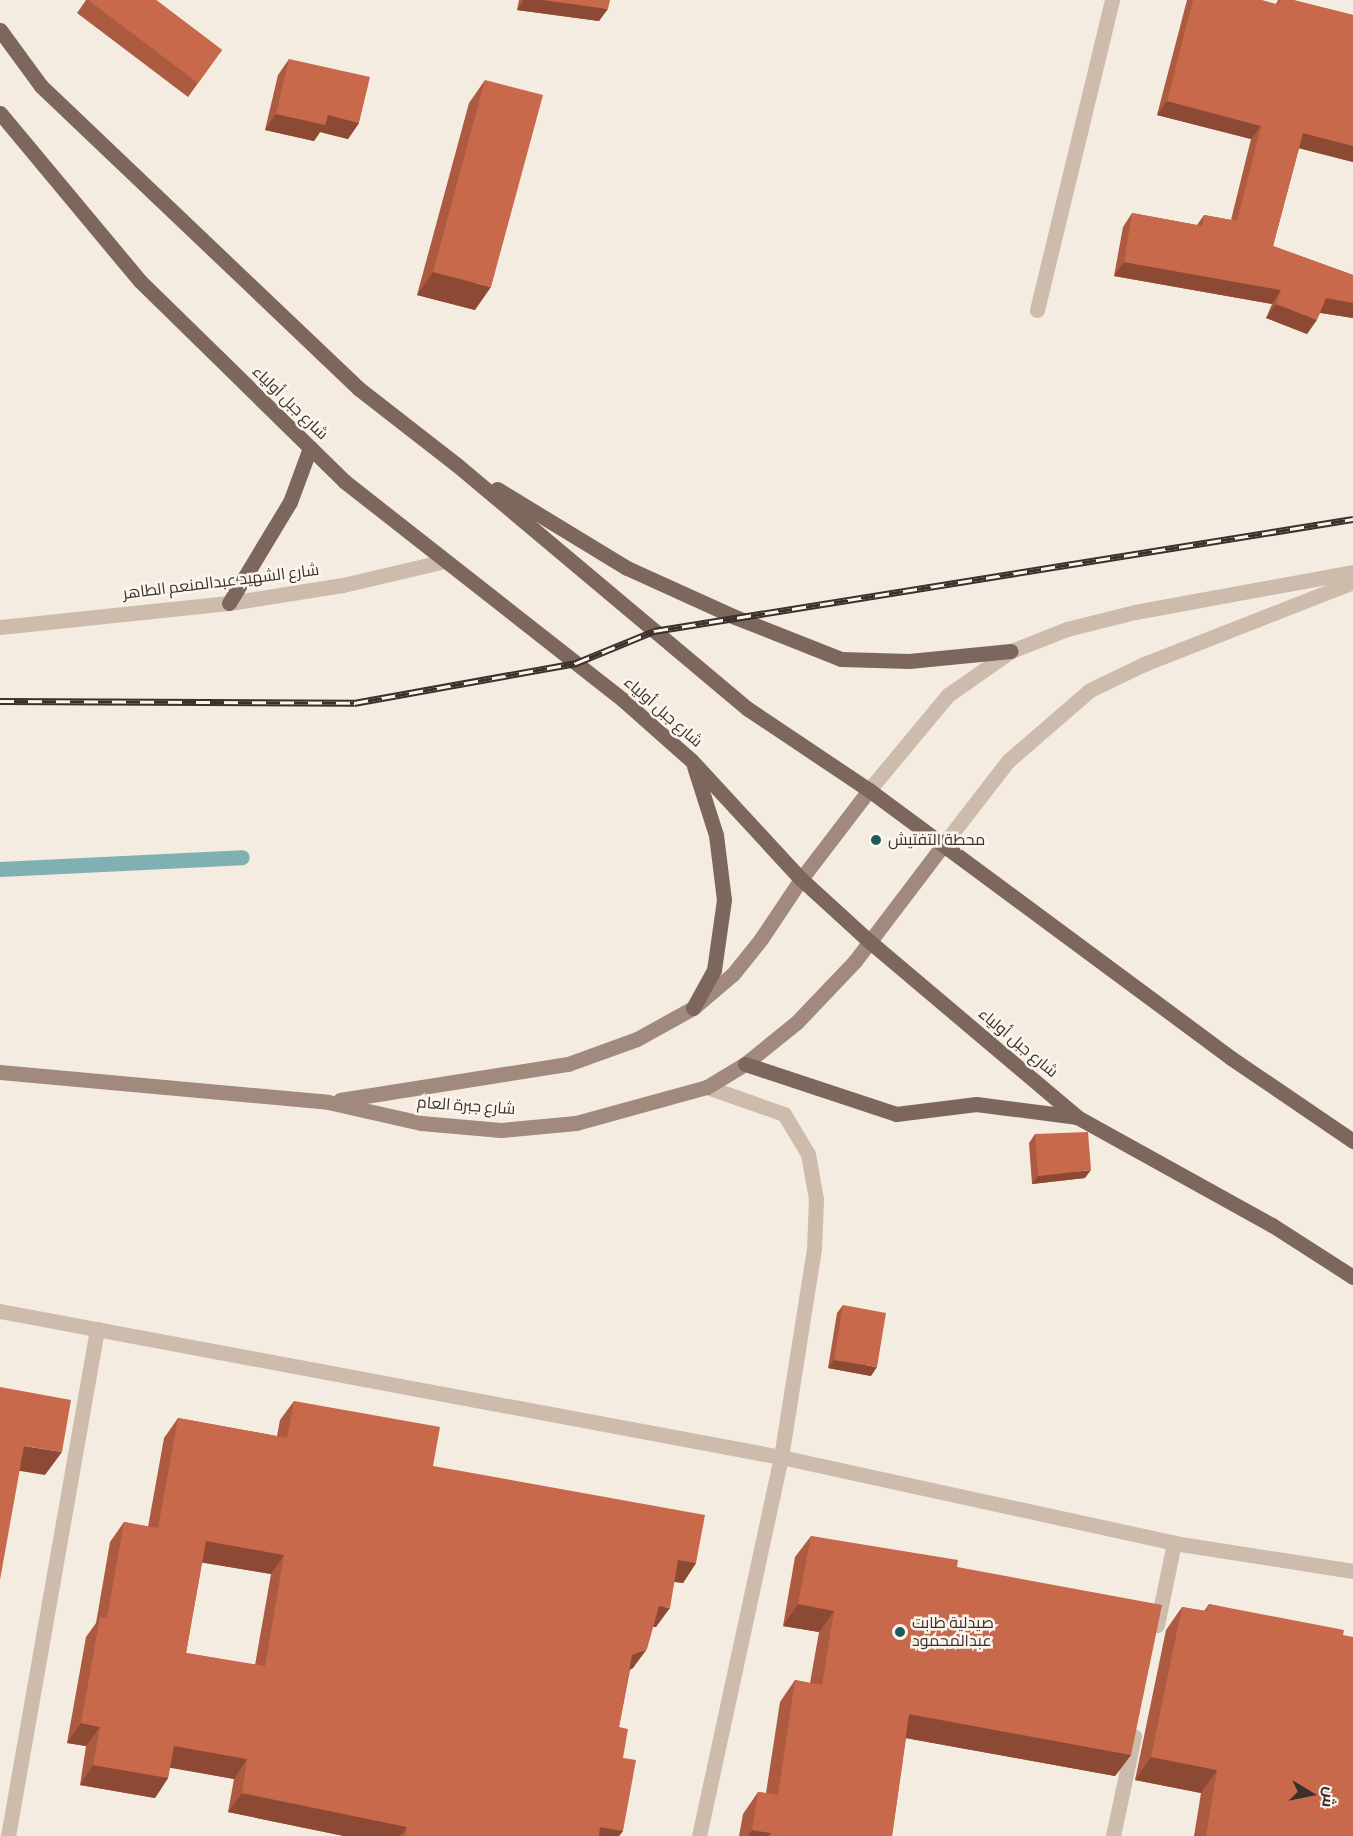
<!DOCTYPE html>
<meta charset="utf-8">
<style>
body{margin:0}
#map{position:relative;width:1353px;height:1836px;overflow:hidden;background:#f4ebe1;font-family:"Source Sans 3",Cairo,sans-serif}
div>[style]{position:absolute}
.stream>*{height:15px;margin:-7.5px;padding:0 7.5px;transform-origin:7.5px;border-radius:7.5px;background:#7fb0b2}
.minor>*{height:15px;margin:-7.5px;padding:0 7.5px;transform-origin:7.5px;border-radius:7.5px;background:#cdbbac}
.tertiary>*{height:15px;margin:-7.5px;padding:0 7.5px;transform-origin:7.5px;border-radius:7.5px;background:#cdbbac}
.secondary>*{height:15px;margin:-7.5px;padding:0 7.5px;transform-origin:7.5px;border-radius:7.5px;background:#a18a7d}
.primary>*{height:15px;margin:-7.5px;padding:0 7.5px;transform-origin:7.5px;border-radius:7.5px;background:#7d675c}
.rail>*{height:7px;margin-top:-3.5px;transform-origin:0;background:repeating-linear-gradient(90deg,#fbf5ee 0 14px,#3b302b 0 28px);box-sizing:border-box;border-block:2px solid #3b302b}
.wall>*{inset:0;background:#ac5a40}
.shaded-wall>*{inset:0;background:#8c4a34}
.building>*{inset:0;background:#c8694b}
.dots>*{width:16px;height:16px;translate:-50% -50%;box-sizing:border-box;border:3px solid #fbf5ee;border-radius:50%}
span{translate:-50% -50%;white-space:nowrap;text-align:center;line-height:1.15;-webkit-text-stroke:5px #fbf5ee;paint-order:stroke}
.street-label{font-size:16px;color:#3b302b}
.poi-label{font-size:16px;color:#3b302b}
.left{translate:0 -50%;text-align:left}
.north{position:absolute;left:1281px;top:1764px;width:60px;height:60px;-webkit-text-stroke:4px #fbf5ee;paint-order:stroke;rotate:100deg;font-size:16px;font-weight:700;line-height:24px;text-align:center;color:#3b302b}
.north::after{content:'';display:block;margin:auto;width:21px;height:27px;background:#3b302b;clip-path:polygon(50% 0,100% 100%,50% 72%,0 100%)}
</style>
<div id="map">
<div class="stream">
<i style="left:0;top:869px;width:242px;rotate:-2.8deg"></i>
</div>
<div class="minor">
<i style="left:1037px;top:310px;width:319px;rotate:-76.4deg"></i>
<i style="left:0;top:1311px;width:795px;rotate:10.59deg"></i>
<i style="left:781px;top:1457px;width:402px;rotate:12.3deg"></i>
<i style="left:1174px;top:1543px;width:181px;rotate:8.9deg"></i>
<i style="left:1157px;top:1625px;width:84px;rotate:-78.3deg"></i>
<i style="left:8px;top:1836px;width:515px;rotate:-80.04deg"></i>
<i style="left:1113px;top:1836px;width:102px;rotate:-78.1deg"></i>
</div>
<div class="tertiary">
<i style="left:0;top:627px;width:230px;rotate:-6deg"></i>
<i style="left:229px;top:603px;width:115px;rotate:-9deg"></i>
<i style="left:343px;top:585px;width:105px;rotate:-13.2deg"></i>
<i style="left:869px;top:790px;width:124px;rotate:-50.3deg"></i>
<i style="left:948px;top:695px;width:77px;rotate:-34.9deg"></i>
<i style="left:1011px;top:651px;width:60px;rotate:-21.4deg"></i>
<i style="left:1067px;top:629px;width:70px;rotate:-14deg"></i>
<i style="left:1135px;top:612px;width:222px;rotate:-10.4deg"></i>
<i style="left:943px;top:845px;width:106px;rotate:-52.3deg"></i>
<i style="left:1008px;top:761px;width:108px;rotate:-40.9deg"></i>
<i style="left:1090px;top:690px;width:60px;rotate:-25.7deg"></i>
<i style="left:1144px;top:664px;width:225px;rotate:-21.4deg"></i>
<i style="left:699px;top:1836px;width:388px;rotate:-77.8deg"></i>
<i style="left:781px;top:1457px;width:211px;rotate:-81deg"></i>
<i style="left:814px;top:1249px;width:50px;rotate:-87.7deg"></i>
<i style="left:816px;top:1199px;width:46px;rotate:-100.1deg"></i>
<i style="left:808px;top:1154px;width:47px;rotate:-121deg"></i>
<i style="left:784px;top:1114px;width:82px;rotate:-160.7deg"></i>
</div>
<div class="secondary">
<i style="left:0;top:1072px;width:329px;rotate:5.2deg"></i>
<i style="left:328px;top:1102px;width:95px;rotate:12.7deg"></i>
<i style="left:421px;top:1123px;width:80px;rotate:5deg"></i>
<i style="left:501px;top:1130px;width:75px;rotate:-5.3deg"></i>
<i style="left:576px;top:1123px;width:136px;rotate:-15.4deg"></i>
<i style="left:707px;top:1087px;width:44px;rotate:-31.2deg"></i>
<i style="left:745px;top:1064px;width:67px;rotate:-38.9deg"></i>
<i style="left:797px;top:1022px;width:84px;rotate:-46.4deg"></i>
<i style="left:855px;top:961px;width:146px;rotate:-52.8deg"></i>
<i style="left:340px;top:1100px;width:231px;rotate:-9deg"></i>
<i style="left:568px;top:1064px;width:73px;rotate:-19.9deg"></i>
<i style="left:637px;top:1039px;width:64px;rotate:-29deg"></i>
<i style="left:693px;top:1008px;width:52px;rotate:-40.4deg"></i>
<i style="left:733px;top:974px;width:45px;rotate:-51.3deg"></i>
<i style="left:761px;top:939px;width:72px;rotate:-56.3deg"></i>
<i style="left:801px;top:879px;width:112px;rotate:-52.6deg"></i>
</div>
<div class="primary">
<i style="left:0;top:30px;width:69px;rotate:53.8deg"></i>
<i style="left:41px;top:86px;width:438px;rotate:43.6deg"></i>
<i style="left:358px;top:388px;width:125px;rotate:37.9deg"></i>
<i style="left:457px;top:465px;width:380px;rotate:40deg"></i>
<i style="left:748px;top:709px;width:146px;rotate:33.8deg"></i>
<i style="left:869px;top:790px;width:450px;rotate:36.5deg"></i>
<i style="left:1231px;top:1058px;width:148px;rotate:34.2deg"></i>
<i style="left:0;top:113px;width:219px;rotate:50.2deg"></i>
<i style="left:140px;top:281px;width:286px;rotate:44.4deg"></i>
<i style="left:344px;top:481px;width:355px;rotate:38.1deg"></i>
<i style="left:623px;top:700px;width:92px;rotate:41.5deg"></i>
<i style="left:692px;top:761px;width:161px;rotate:47.3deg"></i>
<i style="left:801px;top:879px;width:92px;rotate:42.4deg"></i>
<i style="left:869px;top:941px;width:272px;rotate:40.2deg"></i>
<i style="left:1077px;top:1117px;width:223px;rotate:29deg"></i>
<i style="left:1272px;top:1225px;width:96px;rotate:32.7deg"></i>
<i style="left:497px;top:489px;width:152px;rotate:31.3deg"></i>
<i style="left:627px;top:568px;width:119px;rotate:24.4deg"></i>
<i style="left:735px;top:617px;width:114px;rotate:21.6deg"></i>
<i style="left:841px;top:659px;width:68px;rotate:1.7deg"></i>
<i style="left:909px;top:661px;width:102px;rotate:-5.6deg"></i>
<i style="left:229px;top:603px;width:118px;rotate:-58.9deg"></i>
<i style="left:290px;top:502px;width:58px;rotate:-69.7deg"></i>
<i style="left:693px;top:1008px;width:43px;rotate:-61.1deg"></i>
<i style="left:714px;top:970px;width:71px;rotate:-81.9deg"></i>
<i style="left:724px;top:900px;width:65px;rotate:-97deg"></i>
<i style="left:716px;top:835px;width:72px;rotate:-107.7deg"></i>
<i style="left:745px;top:1064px;width:159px;rotate:18.3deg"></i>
<i style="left:896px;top:1114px;width:81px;rotate:-7.1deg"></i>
<i style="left:976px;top:1104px;width:102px;rotate:7.3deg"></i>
</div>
<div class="rail">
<i style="left:0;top:701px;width:354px;rotate:0.3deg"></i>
<i style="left:354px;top:703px;width:226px;rotate:-10.2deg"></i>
<i style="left:576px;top:663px;width:84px;rotate:-22.3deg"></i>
<i style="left:654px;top:631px;width:708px;rotate:-9.1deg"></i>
</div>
<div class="wall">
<i style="clip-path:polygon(86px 0,156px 0,222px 50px,188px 97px,77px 13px)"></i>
<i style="clip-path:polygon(519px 0,610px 0,599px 21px,517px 10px)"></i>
<i style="clip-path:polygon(1187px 0,1261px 0,1276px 4px,1278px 0,1293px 0,1353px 15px,1353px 162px,1299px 148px,1273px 246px,1353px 275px,1353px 318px,1320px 313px,1307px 334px,1266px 318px,1272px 304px,1114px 276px,1123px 227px,1132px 213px,1197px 225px,1204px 215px,1231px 220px,1251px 139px,1157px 115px)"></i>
<i style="clip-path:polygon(289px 59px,359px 123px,348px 139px,320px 132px,314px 141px,265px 130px,278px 75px)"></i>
<i style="clip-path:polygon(485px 80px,475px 310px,417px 295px,469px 103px)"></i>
<i style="clip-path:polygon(1035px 1134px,1085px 1178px,1032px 1184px,1029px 1143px)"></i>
<i style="clip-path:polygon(843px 1305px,871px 1376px,828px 1368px,837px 1313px)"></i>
<i style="clip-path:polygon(evenodd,294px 1401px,433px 1466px,696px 1563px,683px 1583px,674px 1582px,656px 1627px,653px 1627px,633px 1668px,630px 1670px,619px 1727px,623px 1758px,623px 1831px,619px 1836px,344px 1836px,228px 1812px,234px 1779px,170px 1767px,168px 1778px,155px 1798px,80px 1785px,86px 1746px,67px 1743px,86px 1637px,96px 1623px,110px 1542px,124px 1522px,148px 1527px,164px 1438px,178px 1418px,277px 1436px,280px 1420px,294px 1401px,202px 1562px,271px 1574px,255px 1665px,186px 1653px,202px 1562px)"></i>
<i style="clip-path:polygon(811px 1536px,957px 1567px,1131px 1755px,1115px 1776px,906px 1738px,892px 1836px,739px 1836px,743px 1814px,758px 1792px,766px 1793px,780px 1702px,795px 1680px,810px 1683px,819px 1632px,783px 1626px,795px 1557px)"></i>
<i style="clip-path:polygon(1209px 1604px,1343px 1635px,1353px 1836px,1194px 1836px,1201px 1793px,1135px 1780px,1166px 1630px,1182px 1607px,1204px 1611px)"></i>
</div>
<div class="shaded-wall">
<i style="clip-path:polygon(524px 0,543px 0,608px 9px,599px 21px,517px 10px)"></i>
<i style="clip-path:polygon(1167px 101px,1261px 126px,1251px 139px,1157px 115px)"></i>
<i style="clip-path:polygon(276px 114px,328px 115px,359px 123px,348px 139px,320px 132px,314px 141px,265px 130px)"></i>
<i style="clip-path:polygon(1303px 133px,1353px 146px,1353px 162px,1294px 147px)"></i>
<i style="clip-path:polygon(1124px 262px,1281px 290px,1272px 304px,1114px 276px)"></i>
<i style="clip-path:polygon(433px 272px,491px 287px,475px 310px,417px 295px)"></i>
<i style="clip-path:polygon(1326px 298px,1353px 303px,1353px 318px,1316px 312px)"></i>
<i style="clip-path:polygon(1276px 304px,1317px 320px,1307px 334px,1266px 318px)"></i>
<i style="clip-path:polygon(1091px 1170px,1085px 1178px,1032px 1184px,1038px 1176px)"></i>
<i style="clip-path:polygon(834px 1360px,877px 1367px,871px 1376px,828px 1368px)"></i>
<i style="clip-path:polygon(24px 1446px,62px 1452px,45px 1475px,8px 1469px)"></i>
<i style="clip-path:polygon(206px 1541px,284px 1555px,271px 1574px,192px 1561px)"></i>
<i style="clip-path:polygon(678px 1560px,696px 1563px,683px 1583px,664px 1580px)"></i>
<i style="clip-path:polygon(798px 1604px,834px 1611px,819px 1632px,783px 1626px)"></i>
<i style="clip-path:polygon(659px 1606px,670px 1608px,656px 1627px,645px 1625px)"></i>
<i style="clip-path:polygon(647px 1649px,633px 1668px,618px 1674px,632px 1655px)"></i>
<i style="clip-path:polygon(909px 1714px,1131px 1755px,1115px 1776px,894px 1736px)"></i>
<i style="clip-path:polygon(81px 1723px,100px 1727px,86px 1746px,67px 1743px)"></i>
<i style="clip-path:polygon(174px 1746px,247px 1759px,234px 1779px,160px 1766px)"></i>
<i style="clip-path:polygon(1151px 1757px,1217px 1770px,1201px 1793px,1135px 1780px)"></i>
<i style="clip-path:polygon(93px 1765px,168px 1778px,155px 1798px,80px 1785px)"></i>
<i style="clip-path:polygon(242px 1793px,407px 1827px,400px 1836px,344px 1836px,228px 1812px)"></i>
<i style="clip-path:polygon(600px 1827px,623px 1831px,619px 1836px,594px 1836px)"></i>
<i style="clip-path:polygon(752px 1830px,771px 1833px,768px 1836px,748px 1836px)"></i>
</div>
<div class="building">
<i style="clip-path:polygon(88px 0,156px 0,222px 50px,198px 83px)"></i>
<i style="clip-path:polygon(543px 0,610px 0,608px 9px)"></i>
<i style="clip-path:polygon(1193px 0,1261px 0,1278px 5px,1280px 0,1293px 0,1353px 15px,1353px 146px,1303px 133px,1273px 246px,1353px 275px,1353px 303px,1326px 298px,1317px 320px,1276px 304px,1281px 290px,1124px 262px,1132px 213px,1202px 226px,1204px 215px,1237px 221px,1261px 126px,1167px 101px)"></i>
<i style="clip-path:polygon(289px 59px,370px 77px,359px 123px,328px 115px,325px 125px,276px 114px)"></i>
<i style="clip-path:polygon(485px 80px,543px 95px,491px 287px,433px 272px)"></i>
<i style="clip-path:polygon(1088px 1132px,1091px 1170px,1038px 1176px,1035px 1134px)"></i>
<i style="clip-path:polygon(843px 1305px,886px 1313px,877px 1367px,834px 1360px)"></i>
<i style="clip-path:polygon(0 1387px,71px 1400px,62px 1452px,24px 1446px,0 1580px)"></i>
<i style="clip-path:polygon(evenodd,294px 1401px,440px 1427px,433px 1466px,705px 1515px,696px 1563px,678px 1560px,670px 1608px,659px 1606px,647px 1649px,632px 1655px,619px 1727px,628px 1729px,623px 1758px,636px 1760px,623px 1831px,600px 1827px,599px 1836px,405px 1836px,407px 1827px,242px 1793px,247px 1759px,174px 1746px,168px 1778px,93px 1765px,100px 1727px,81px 1723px,100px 1617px,107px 1618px,124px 1522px,158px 1528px,178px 1418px,287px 1438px,294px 1401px,206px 1541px,284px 1555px,265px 1666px,186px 1653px,206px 1541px)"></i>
<i style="clip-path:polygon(811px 1536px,958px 1560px,957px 1567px,1162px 1605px,1131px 1755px,909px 1714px,892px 1836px,770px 1836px,771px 1833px,752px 1830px,758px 1792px,778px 1795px,795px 1680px,822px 1685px,834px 1611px,798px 1604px)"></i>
<i style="clip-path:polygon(1209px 1604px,1344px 1630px,1343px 1635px,1353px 1637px,1353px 1836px,1206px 1836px,1217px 1770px,1151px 1757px,1182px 1607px,1207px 1611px)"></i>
</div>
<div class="dots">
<i style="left:876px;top:840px;background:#1f5a5e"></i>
<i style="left:900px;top:1632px;background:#1f5a5e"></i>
</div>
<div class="street-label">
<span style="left:290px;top:403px;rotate:44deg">شارع جبل أولياء</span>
<span style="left:221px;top:582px;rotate:-7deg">شارع الشهيد عبدالمنعم الطاهر</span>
<span style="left:663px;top:712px;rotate:41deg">شارع جبل أولياء</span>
<span style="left:1018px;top:1043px;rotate:40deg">شارع جبل أولياء</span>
<span style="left:466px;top:1106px;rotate:4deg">شارع جبرة العام</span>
</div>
<div class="poi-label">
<span class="left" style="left:888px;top:840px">محطة التفتيش</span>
<span class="left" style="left:912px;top:1632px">صيدلية طابت<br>عبدالمحمود</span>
</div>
<div class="north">ش</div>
</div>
